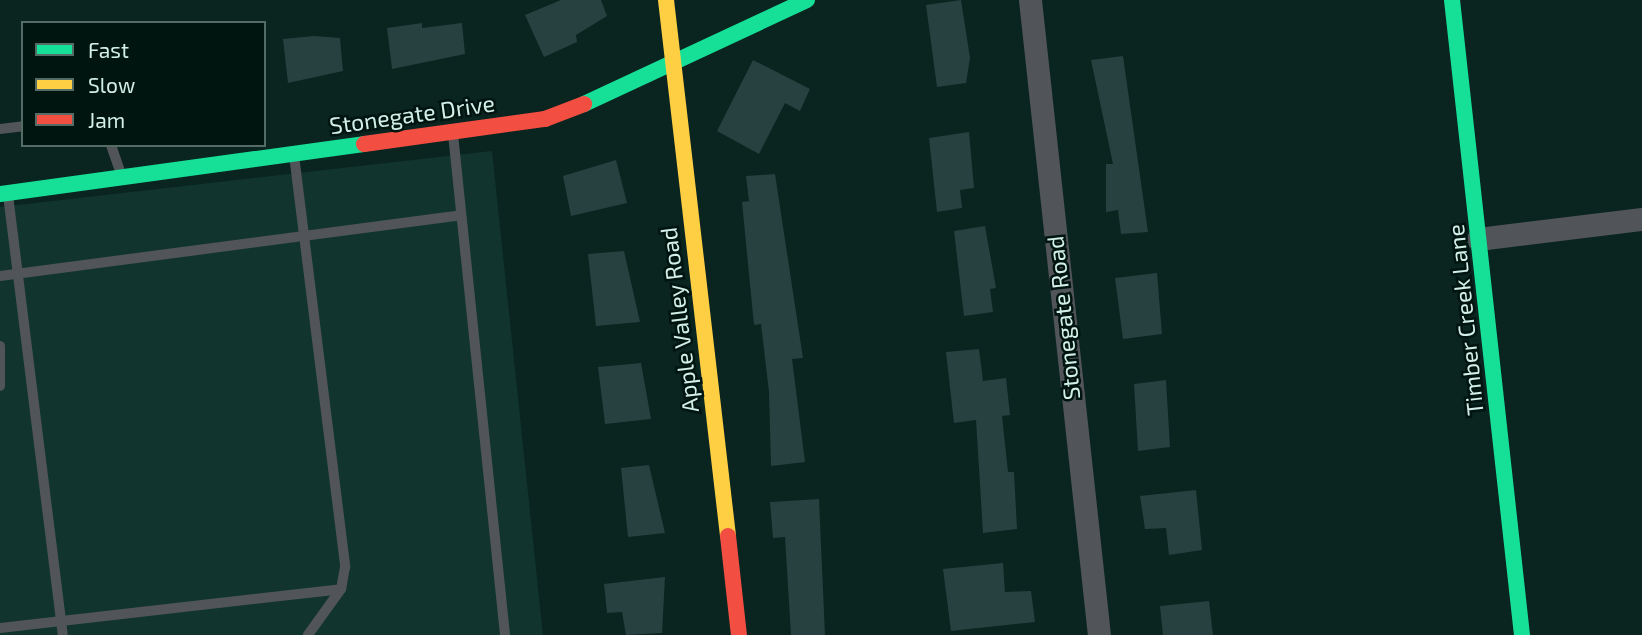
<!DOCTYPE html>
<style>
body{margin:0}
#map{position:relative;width:1642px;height:635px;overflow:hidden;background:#0a2420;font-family:"Exo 2",sans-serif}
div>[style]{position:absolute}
.built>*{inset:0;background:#11342f}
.building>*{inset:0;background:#274140}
.lane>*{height:10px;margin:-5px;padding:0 5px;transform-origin:5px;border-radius:5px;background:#515458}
.street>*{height:23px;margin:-11.5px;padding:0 11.5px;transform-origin:11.5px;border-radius:11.5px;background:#515458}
.fast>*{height:16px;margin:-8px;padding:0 8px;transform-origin:8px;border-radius:8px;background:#16e098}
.slow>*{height:16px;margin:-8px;padding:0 8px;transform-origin:8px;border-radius:8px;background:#ffcf43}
.jam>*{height:16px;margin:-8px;padding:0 8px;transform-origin:8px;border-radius:8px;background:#f24e42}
span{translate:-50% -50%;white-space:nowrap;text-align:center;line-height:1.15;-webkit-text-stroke:5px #001410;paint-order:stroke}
.street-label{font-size:23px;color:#d2efe8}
.legend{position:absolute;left:21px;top:21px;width:245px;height:126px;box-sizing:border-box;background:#001410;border:2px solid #546c66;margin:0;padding:9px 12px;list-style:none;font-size:21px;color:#d2efe8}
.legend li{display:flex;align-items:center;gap:14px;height:35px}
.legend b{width:35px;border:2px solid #546c66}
</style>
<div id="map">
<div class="built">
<i style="clip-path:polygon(492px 151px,543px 635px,0 635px,0 207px)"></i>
</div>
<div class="building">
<i style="clip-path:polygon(561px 0,601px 0,607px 16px,576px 35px,577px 42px,544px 57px,525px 15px)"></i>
<i style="clip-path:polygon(961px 0,970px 58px,966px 83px,937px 87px,926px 5px)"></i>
<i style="clip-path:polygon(422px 23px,422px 28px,462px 23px,465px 54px,392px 69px,387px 28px)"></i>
<i style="clip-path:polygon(314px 36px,340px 38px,343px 71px,288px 83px,283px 39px)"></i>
<i style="clip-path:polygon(1123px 56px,1148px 232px,1121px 234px,1118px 210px,1106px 212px,1106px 164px,1113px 164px,1091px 60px)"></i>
<i style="clip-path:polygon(753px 60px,810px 89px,800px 111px,785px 103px,759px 154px,717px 131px)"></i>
<i style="clip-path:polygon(969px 132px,974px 188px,960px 190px,962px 208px,937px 212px,929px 138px)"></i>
<i style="clip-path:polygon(616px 160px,627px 203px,571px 216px,563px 176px)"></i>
<i style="clip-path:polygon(775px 174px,803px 358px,792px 359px,805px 462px,771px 466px,769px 392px,761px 324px,754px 325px,742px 202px,749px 201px,746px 176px)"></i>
<i style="clip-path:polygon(985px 226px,996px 288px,990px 289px,993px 312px,964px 316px,954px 231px)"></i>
<i style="clip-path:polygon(624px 251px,640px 322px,596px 326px,588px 254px)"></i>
<i style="clip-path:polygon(1157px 273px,1162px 334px,1123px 339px,1115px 278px)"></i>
<i style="clip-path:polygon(979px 349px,983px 381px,1006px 378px,1010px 415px,1002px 416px,1008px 472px,1014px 472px,1017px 529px,983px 533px,976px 420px,954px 423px,946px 352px)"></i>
<i style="clip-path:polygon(641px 363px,651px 419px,605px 424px,598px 367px)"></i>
<i style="clip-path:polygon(1166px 380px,1170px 447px,1138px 451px,1134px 384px)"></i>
<i style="clip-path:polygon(649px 465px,665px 533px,628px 537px,621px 468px)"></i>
<i style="clip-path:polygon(1196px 490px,1202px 550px,1169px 555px,1166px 528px,1145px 529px,1140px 496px)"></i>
<i style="clip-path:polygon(819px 499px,825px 635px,791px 635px,785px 537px,773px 538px,770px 502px)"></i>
<i style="clip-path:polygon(1003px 563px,1005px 592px,1031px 591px,1035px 622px,951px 631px,943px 569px)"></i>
<i style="clip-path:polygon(665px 577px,662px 633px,626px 635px,622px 612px,607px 613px,604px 584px)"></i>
<i style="clip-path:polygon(1209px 601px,1213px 635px,1163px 635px,1160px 606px)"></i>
</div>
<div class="lane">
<i style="left:0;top:129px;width:23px;rotate:-7deg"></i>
<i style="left:453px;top:134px;width:504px;rotate:84.07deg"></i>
<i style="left:111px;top:145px;width:31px;rotate:71deg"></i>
<i style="left:294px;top:155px;width:415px;rotate:82.9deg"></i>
<i style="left:345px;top:567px;width:22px;rotate:100deg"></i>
<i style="left:341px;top:589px;width:57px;rotate:125.7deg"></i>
<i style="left:8px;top:195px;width:443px;rotate:82.9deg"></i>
<i style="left:0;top:276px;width:465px;rotate:-7.5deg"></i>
<i style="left:0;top:346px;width:40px;rotate:90deg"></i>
<i style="left:0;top:628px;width:343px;rotate:-6.5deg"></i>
</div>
<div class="street">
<i style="left:1030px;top:0;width:639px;rotate:83.8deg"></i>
<i style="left:1478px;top:239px;width:165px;rotate:-7deg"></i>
</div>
<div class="fast">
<i style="left:1452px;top:0;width:639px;rotate:83.71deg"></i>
<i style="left:584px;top:104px;width:246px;rotate:-25deg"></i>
<i style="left:0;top:194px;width:367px;rotate:-7.8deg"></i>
</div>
<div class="slow">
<i style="left:666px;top:0;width:540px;rotate:83.4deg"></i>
</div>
<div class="jam">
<i style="left:364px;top:144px;width:183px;rotate:-7.9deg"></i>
<i style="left:545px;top:119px;width:42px;rotate:-21deg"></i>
<i style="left:728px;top:536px;width:100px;rotate:83.7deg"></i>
</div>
<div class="street-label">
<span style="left:412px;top:114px;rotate:-8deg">Stonegate Drive</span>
<span style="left:1063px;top:318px;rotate:-96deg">Stonegate Road</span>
<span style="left:679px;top:320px;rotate:-97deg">Apple Valley Road</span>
<span style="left:1465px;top:320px;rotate:-96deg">Timber Creek Lane</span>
</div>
<ul class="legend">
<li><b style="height:9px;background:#16e098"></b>Fast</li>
<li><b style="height:9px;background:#ffcf43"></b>Slow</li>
<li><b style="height:9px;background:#f24e42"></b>Jam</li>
</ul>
</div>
